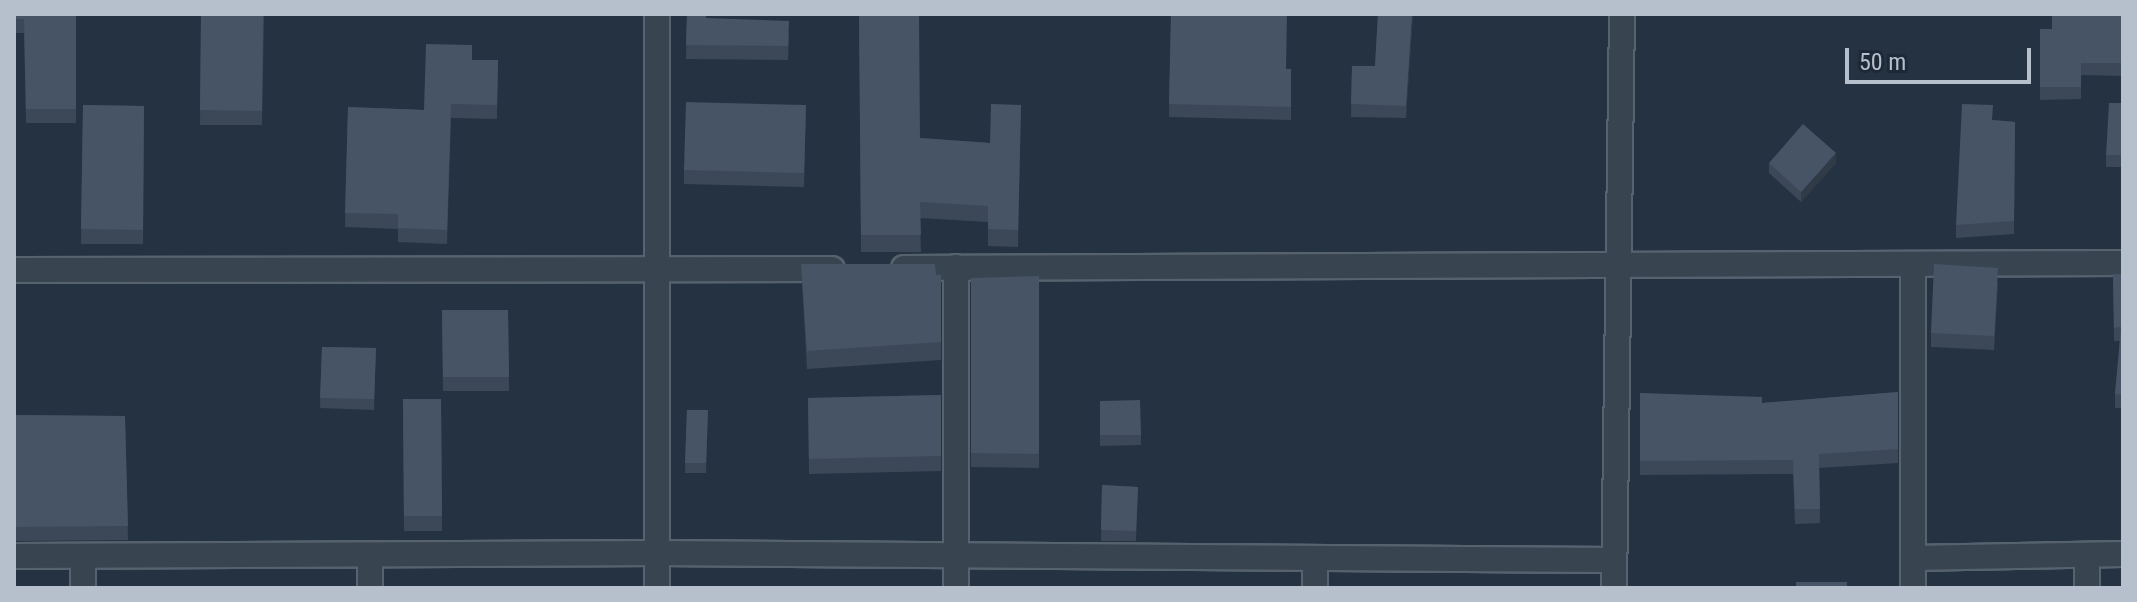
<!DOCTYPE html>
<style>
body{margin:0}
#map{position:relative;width:2137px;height:602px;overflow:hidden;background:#243242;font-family:"Roboto Condensed",sans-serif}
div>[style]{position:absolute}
.roads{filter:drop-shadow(2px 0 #57626f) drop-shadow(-2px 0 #57626f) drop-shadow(0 2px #57626f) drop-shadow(0 -2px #57626f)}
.minor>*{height:24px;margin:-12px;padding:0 12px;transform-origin:12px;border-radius:12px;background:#394451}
.wall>*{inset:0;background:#3c4858}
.shaded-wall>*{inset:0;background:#313b47}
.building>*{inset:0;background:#465466}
span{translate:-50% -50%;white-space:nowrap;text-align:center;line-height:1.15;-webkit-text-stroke:6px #1e2937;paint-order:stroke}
.frame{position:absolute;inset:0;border:16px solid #b6bfcc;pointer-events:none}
.scale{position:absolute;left:1845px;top:48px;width:186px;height:36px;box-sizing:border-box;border:4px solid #b6bfcc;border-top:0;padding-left:10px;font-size:24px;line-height:28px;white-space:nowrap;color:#b6bfcc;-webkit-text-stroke:6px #1e2937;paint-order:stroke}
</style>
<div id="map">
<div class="roads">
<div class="minor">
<i style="left:657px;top:14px;width:574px;rotate:90deg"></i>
<i style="left:1913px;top:264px;width:324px;rotate:90deg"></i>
<i style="left:956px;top:267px;width:321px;rotate:90deg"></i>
<i style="left:904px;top:268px;width:1219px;rotate:-0.24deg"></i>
<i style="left:14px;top:270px;width:818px;rotate:-0.07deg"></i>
<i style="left:370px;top:555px;width:33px;rotate:90deg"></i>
<i style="left:14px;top:556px;width:643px;rotate:-0.27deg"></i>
<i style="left:657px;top:553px;width:956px;rotate:0.42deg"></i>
<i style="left:1913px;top:558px;width:210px;rotate:-1.1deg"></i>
<i style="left:83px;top:588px;width:32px;rotate:-90deg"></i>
<i style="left:1315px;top:588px;width:30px;rotate:-90deg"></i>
<i style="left:1614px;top:588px;width:574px;rotate:-89.2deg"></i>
<i style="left:2087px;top:588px;width:33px;rotate:-90deg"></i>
</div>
</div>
<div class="wall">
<i style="clip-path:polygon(14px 14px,76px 14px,76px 123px,26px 123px,24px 33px,14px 33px)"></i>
<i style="clip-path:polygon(201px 14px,264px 14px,262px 125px,200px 125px)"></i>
<i style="clip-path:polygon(687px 14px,789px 35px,788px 60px,686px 59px)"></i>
<i style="clip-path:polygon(859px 14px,920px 138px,990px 143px,1021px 105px,1018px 247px,988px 246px,988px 222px,920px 218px,921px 252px,861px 252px)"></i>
<i style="clip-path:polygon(1171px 14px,1287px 69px,1291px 69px,1291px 120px,1169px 117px)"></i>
<i style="clip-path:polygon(1378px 14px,1413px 14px,1406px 118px,1351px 117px,1352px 66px,1375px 66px)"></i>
<i style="clip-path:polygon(2123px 14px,2123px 76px,2081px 75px,2081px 99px,2040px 100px,2040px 29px,2052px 29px)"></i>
<i style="clip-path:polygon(472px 60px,498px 60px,497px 119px,451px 118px,447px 244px,398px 242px,398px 229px,345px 227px,348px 107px,424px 110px)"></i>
<i style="clip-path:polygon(2123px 103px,2123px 167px,2106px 167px,2106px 155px)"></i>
<i style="clip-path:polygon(83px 105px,144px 106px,143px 244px,81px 244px)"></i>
<i style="clip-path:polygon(806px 105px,804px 187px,684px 184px,684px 170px)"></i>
<i style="clip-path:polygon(1993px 120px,2015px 122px,2014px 234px,1956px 238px,1956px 225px)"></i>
<i style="clip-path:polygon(1769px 163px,1836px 163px,1801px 202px,1769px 173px)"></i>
<i style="clip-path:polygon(801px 264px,941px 275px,941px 360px,807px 369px)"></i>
<i style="clip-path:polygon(2113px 274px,2123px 274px,2123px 408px,2115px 408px,2115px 394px,2120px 341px,2114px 341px)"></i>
<i style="clip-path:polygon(1039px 276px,1039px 468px,971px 467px,971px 278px)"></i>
<i style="clip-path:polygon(1998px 282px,1994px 350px,1931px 347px,1931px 333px)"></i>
<i style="clip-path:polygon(442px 310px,508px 310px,509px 391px,443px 391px)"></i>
<i style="clip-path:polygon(322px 347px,376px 348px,374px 410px,320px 408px)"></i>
<i style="clip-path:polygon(1898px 392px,1898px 463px,1819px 468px,1820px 523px,1795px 524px,1793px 474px,1640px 475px,1640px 393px,1762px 403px)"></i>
<i style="clip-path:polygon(941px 395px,941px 471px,809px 474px,808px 398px)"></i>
<i style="clip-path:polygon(403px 399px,441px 399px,442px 531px,404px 531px)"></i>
<i style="clip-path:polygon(1100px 401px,1141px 435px,1141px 445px,1100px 446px)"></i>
<i style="clip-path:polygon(687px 410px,708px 410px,706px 473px,685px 473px)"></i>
<i style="clip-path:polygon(14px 415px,125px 416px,128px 540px,14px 541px)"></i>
<i style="clip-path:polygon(1102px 485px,1138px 487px,1136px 541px,1101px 541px)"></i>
</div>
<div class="shaded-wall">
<i style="clip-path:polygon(1412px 14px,1413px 14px,1406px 118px,1406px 106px)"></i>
<i style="clip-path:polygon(1836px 153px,1836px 163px,1801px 202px,1801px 192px)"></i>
</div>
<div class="building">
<i style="clip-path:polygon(14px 14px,76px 14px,76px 109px,26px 109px,24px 19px,14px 19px)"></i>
<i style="clip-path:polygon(201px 14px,263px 14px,262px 111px,200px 110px)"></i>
<i style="clip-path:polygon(687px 14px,706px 14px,706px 18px,789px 21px,788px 46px,686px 45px)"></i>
<i style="clip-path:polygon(859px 14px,919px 14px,920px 138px,990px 143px,991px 104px,1021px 105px,1018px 230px,988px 229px,988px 206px,920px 202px,921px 235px,861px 235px)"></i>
<i style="clip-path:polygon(1171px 14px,1287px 14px,1286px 69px,1291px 69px,1291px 107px,1169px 104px)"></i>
<i style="clip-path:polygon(1378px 14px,1412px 14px,1406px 106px,1351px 104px,1352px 66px,1375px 66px)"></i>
<i style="clip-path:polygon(2083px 14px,2123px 14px,2123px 63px,2081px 63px,2081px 87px,2040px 87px,2040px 29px,2052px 29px,2052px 16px,2083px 15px)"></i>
<i style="clip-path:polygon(426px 44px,472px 45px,472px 60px,498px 60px,497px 105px,451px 104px,447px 230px,398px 228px,398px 214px,345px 213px,348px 107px,424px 110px)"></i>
<i style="clip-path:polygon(686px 102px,806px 105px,804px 173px,684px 170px)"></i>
<i style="clip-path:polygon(2109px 103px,2123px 103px,2123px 155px,2106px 155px)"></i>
<i style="clip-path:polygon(1962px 104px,1993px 105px,1992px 120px,2015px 122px,2014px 221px,1956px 225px)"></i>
<i style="clip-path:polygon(83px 105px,144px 106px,143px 230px,81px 229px)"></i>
<i style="clip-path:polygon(1803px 124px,1836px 153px,1801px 192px,1769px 163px)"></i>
<i style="clip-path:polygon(801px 264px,935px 264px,936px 275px,941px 275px,941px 342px,807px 351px)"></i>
<i style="clip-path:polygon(1934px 264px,1998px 268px,1994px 336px,1931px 333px)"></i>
<i style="clip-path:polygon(2113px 274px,2123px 274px,2123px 395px,2115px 394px,2121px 327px,2114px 328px)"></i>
<i style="clip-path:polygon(1039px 276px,1039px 454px,971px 453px,971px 278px)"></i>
<i style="clip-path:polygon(442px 310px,508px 310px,509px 377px,443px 377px)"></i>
<i style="clip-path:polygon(322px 347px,376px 348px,374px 399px,320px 398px)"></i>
<i style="clip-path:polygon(1898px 392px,1898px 449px,1819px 454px,1820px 509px,1795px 509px,1793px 460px,1640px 461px,1640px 393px,1762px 397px,1762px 403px)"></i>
<i style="clip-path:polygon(941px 395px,941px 456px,809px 459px,808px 398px)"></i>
<i style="clip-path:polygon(403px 399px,441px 399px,442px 516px,404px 516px)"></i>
<i style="clip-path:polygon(1140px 400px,1141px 435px,1100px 435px,1100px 401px)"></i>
<i style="clip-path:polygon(687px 410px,708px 410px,706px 463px,685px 463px)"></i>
<i style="clip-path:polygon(14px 415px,125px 416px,128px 526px,14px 527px)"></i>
<i style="clip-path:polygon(1102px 485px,1138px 487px,1136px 531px,1101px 530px)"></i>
<i style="clip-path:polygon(1796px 582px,1847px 582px,1847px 588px,1796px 588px)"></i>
</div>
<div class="frame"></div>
<div class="scale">50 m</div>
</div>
